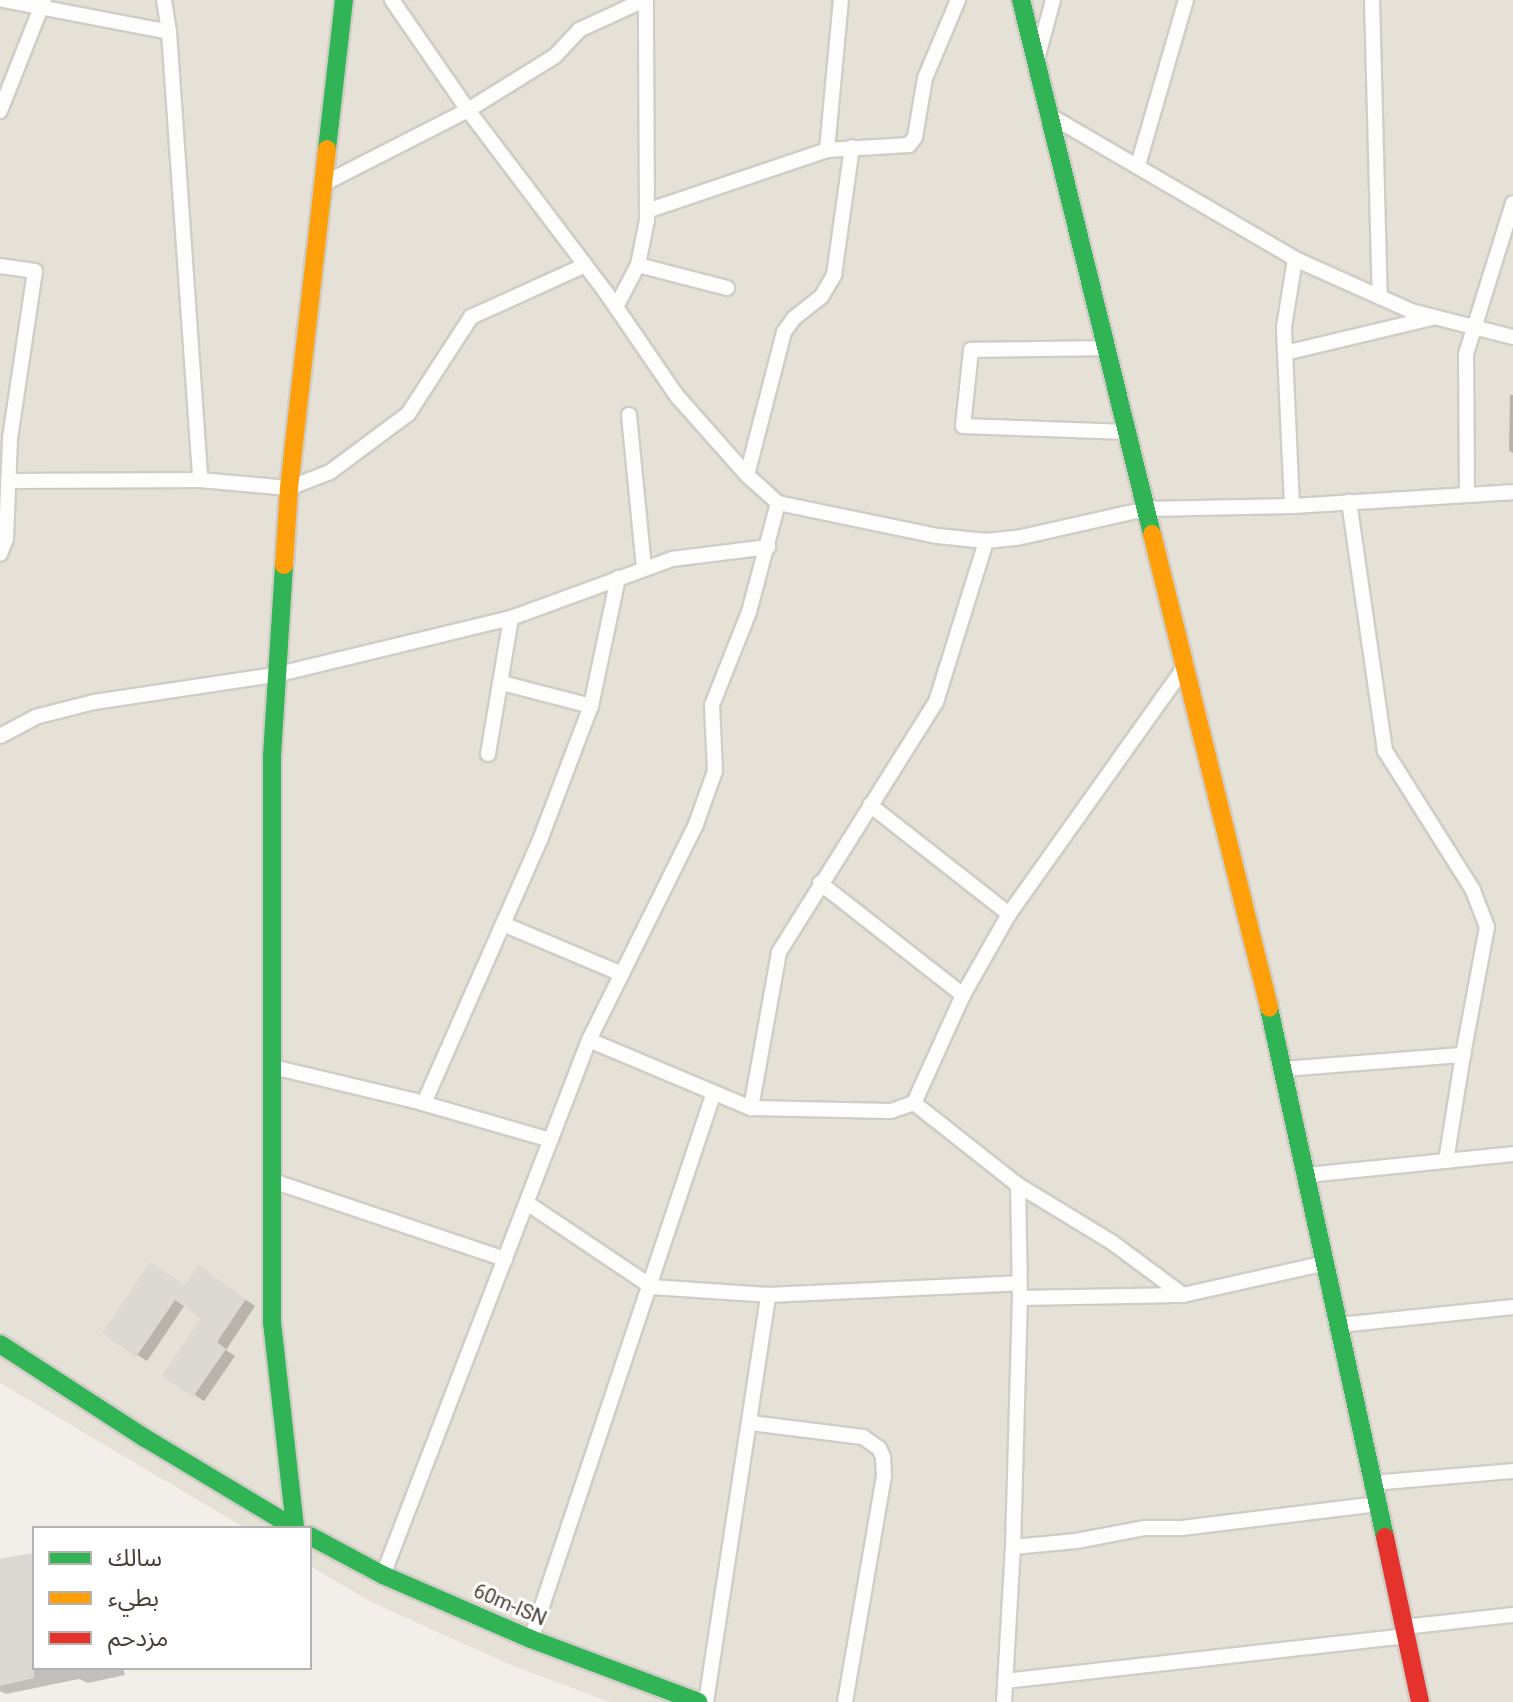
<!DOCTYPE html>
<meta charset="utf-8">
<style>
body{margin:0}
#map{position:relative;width:1513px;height:1702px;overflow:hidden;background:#f2efea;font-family:Roboto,"Noto Sans Arabic",sans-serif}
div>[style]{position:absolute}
.residential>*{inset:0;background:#e6e1d7}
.shadow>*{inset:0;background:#0003}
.building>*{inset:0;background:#dcd8d2}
.roads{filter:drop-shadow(2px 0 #d0cdc7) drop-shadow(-2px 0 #d0cdc7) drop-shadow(0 2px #d0cdc7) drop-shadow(0 -2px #d0cdc7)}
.street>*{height:14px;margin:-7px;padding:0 7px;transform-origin:7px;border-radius:7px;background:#fdfdfc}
.fast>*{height:18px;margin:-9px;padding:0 9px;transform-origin:9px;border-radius:9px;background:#30b455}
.slow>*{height:18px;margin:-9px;padding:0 9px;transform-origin:9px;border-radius:9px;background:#ff9f0a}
.jam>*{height:18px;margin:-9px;padding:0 9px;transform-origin:9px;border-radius:9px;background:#e5322d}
span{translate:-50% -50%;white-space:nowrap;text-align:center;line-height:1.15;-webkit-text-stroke:6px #fff;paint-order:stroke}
.street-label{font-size:20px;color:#484035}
.legend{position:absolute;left:32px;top:1526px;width:280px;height:144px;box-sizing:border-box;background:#fff;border:2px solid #b6b3ae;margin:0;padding:10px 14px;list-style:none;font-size:24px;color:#484035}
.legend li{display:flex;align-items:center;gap:16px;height:40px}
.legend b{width:40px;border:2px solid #b6b3ae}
</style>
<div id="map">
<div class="residential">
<i style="clip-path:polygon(0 0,1513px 0,1513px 1702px,610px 1702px,513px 1666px,371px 1602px,310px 1566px,310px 1528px,245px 1528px,0 1383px)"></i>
</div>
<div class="shadow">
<i style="clip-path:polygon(1510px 395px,1513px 395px,1513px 453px,1509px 451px)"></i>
<i style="clip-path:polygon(209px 1274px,255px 1306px,226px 1350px,235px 1356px,204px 1401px,165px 1375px,204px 1318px,185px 1305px,147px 1361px,105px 1333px)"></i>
<i style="clip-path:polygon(30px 1555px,34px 1557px,34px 1668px,123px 1668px,125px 1675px,88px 1683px,79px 1679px,6px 1694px,0 1691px,0 1561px)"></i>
</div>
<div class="building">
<i style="clip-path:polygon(150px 1262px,185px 1285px,198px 1265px,246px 1299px,217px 1342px,226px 1349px,193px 1397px,162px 1376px,201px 1318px,175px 1300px,136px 1357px,102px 1333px)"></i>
<i style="clip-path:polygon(31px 1553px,34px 1569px,34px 1678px,0 1686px,0 1559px)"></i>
</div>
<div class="roads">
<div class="street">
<i style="left:3px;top:0;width:169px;rotate:10.9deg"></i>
<i style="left:164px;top:0;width:32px;rotate:81deg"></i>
<i style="left:169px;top:32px;width:449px;rotate:86deg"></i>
<i style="left:392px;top:0;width:134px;rotate:55.4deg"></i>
<i style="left:468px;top:110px;width:227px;rotate:52.9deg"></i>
<i style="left:605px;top:291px;width:127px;rotate:55.6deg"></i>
<i style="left:677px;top:396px;width:106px;rotate:48.5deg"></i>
<i style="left:747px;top:475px;width:42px;rotate:42.1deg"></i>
<i style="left:778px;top:503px;width:163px;rotate:11.7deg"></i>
<i style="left:938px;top:536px;width:48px;rotate:5.9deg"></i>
<i style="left:986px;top:541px;width:31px;rotate:-6deg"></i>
<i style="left:1017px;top:538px;width:132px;rotate:-12.7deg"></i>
<i style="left:1146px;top:509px;width:146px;rotate:-1.2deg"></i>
<i style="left:1292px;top:506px;width:221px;rotate:-3.6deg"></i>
<i style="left:1372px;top:0;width:297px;rotate:88.5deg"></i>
<i style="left:1037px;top:59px;width:61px;rotate:-74.8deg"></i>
<i style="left:0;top:111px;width:119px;rotate:-68.4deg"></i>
<i style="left:1049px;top:115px;width:285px;rotate:30.3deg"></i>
<i style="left:1295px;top:259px;width:127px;rotate:24.1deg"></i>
<i style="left:1411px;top:311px;width:105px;rotate:14.3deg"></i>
<i style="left:827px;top:150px;width:82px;rotate:-3.5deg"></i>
<i style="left:909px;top:145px;width:10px;rotate:-53deg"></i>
<i style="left:915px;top:137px;width:60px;rotate:-80.4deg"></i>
<i style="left:925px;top:78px;width:85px;rotate:-67.1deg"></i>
<i style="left:1138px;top:165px;width:172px;rotate:-73.8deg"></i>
<i style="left:323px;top:184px;width:163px;rotate:-27deg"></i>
<i style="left:468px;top:110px;width:102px;rotate:-31.8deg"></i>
<i style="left:555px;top:56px;width:35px;rotate:-47deg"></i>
<i style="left:579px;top:30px;width:72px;rotate:-24.8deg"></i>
<i style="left:647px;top:211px;width:190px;rotate:-18.7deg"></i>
<i style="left:827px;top:150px;width:151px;rotate:-84.7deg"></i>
<i style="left:638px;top:265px;width:92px;rotate:14.5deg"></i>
<i style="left:0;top:266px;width:35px;rotate:8deg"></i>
<i style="left:35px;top:271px;width:170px;rotate:98.5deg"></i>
<i style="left:10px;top:439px;width:100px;rotate:92.3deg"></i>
<i style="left:6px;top:539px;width:16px;rotate:112deg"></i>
<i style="left:616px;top:307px;width:47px;rotate:-62.4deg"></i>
<i style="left:638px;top:265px;width:46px;rotate:-78.7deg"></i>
<i style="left:647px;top:220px;width:220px;rotate:-90.3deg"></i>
<i style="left:1106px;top:348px;width:135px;rotate:179.2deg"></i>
<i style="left:971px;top:350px;width:76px;rotate:96deg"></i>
<i style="left:963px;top:426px;width:164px;rotate:2.1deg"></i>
<i style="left:1285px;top:353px;width:151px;rotate:-13.4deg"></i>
<i style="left:629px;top:415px;width:154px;rotate:84.4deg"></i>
<i style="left:747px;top:475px;width:148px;rotate:-75.5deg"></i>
<i style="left:784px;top:332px;width:17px;rotate:-54deg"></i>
<i style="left:794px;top:318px;width:34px;rotate:-38deg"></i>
<i style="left:821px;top:297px;width:26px;rotate:-59deg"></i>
<i style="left:834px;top:275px;width:129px;rotate:-82deg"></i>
<i style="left:8px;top:481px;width:192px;rotate:-0.3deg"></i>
<i style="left:200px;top:480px;width:89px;rotate:5.1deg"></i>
<i style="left:289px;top:488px;width:44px;rotate:-21.3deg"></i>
<i style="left:330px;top:472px;width:97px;rotate:-36.6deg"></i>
<i style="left:408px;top:414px;width:116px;rotate:-57deg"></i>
<i style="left:471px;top:317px;width:125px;rotate:-24.5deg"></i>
<i style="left:1467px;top:495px;width:141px;rotate:-90.4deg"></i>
<i style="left:1466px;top:354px;width:158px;rotate:-72.7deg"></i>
<i style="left:1292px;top:506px;width:179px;rotate:-92.6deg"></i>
<i style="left:1284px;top:327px;width:69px;rotate:-80.8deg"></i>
<i style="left:502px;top:683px;width:92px;rotate:14.5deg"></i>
<i style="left:0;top:736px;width:40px;rotate:-28deg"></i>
<i style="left:35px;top:717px;width:61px;rotate:-14.3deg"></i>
<i style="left:94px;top:702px;width:183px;rotate:-8.5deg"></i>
<i style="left:275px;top:675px;width:243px;rotate:-13.6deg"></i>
<i style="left:511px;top:618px;width:171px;rotate:-20.1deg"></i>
<i style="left:672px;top:559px;width:97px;rotate:-7.1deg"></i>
<i style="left:488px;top:754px;width:138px;rotate:-80.4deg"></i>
<i style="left:870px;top:805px;width:177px;rotate:38.1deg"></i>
<i style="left:820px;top:883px;width:182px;rotate:38.1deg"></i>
<i style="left:503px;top:924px;width:129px;rotate:22.8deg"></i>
<i style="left:589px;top:1040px;width:176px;rotate:22.8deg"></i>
<i style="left:751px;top:1108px;width:140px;rotate:1.2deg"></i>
<i style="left:891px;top:1111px;width:24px;rotate:-19deg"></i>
<i style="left:914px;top:1103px;width:119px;rotate:-65.6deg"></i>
<i style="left:963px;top:995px;width:93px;rotate:-60.4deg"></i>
<i style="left:1009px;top:914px;width:305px;rotate:-54.6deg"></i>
<i style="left:273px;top:1067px;width:143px;rotate:13.4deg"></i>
<i style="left:412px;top:1100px;width:141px;rotate:16.1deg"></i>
<i style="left:1284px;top:1069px;width:180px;rotate:-4.5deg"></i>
<i style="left:1463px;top:1055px;width:130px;rotate:-79.4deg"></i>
<i style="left:1487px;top:927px;width:40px;rotate:-111deg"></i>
<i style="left:1473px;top:890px;width:165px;rotate:-122.3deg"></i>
<i style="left:1385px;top:751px;width:252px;rotate:-98.2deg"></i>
<i style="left:424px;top:1103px;width:287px;rotate:-66.2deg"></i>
<i style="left:540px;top:840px;width:143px;rotate:-69.2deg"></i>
<i style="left:591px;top:706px;width:131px;rotate:-78.1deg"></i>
<i style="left:914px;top:1103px;width:132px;rotate:38.3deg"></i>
<i style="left:1018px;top:1185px;width:111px;rotate:31.4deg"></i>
<i style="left:1113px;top:1243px;width:87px;rotate:36.6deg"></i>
<i style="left:751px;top:1108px;width:158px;rotate:-79.8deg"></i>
<i style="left:779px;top:952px;width:295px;rotate:-57.9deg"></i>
<i style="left:936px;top:702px;width:169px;rotate:-72.7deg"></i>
<i style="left:1446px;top:1161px;width:107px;rotate:-80.9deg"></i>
<i style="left:1307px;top:1175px;width:207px;rotate:-5.8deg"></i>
<i style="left:273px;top:1181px;width:245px;rotate:18.6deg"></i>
<i style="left:527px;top:1203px;width:151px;rotate:33.9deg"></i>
<i style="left:652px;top:1287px;width:116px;rotate:3.9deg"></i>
<i style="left:768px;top:1295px;width:251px;rotate:-2.7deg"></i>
<i style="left:1020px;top:1298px;width:163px;rotate:-1.1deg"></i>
<i style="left:1183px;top:1295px;width:147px;rotate:-12.6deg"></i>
<i style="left:1339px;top:1325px;width:175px;rotate:-5.9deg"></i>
<i style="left:751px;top:1423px;width:113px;rotate:7.1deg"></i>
<i style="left:863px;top:1437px;width:19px;rotate:35deg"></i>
<i style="left:879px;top:1448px;width:10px;rotate:66deg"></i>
<i style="left:883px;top:1457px;width:19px;rotate:87deg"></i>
<i style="left:884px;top:1476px;width:229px;rotate:99.8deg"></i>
<i style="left:1373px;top:1483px;width:141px;rotate:-4.9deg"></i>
<i style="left:1013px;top:1547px;width:63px;rotate:-5.4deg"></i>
<i style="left:1076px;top:1541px;width:69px;rotate:-10.8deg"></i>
<i style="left:1144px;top:1528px;width:38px"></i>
<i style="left:1182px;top:1528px;width:197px;rotate:-7deg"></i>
<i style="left:383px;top:1575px;width:573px;rotate:-68.94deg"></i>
<i style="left:589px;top:1040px;width:241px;rotate:-63.6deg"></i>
<i style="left:696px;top:824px;width:56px;rotate:-70.3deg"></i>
<i style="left:715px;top:771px;width:66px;rotate:-92.6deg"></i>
<i style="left:712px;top:705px;width:100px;rotate:-68.3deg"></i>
<i style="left:749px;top:612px;width:113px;rotate:-75.1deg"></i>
<i style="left:1404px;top:1627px;width:110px;rotate:-6.3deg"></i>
<i style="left:531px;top:1639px;width:574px;rotate:-71.5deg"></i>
<i style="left:1005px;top:1681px;width:404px;rotate:-6.4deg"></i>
<i style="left:706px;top:1702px;width:412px;rotate:-81.3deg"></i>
<i style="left:1004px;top:1702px;width:155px;rotate:-86.7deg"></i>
<i style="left:1013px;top:1547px;width:249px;rotate:-88.4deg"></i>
<i style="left:1020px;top:1298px;width:113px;rotate:-91deg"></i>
</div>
<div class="fast">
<i style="left:1021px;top:0;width:550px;rotate:76.22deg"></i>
<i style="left:327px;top:149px;width:150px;rotate:-83.5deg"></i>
<i style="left:284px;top:565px;width:192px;rotate:93.6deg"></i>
<i style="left:272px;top:757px;width:565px;rotate:90deg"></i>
<i style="left:272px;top:1322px;width:207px;rotate:83.6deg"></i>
<i style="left:1269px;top:1008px;width:542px;rotate:77.63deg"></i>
<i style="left:0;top:1344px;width:173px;rotate:33deg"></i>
<i style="left:145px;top:1438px;width:175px;rotate:31deg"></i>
<i style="left:310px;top:1536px;width:83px;rotate:28.1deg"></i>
<i style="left:383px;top:1575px;width:161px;rotate:23.4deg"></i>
<i style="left:531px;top:1639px;width:179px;rotate:20.6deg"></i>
</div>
<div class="slow">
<i style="left:1152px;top:534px;width:488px;rotate:76.1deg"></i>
<i style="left:284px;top:565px;width:77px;rotate:-86.3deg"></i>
<i style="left:289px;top:488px;width:341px;rotate:-83.6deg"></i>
</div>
<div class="jam">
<i style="left:1385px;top:1537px;width:169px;rotate:78deg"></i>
</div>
</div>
<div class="street-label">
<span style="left:510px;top:1605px;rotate:23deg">60m-ISN</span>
</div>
<ul class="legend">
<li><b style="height:10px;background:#30b455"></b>سالك</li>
<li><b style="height:10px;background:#ff9f0a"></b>بطيء</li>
<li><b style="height:10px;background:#e5322d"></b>مزدحم</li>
</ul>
</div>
